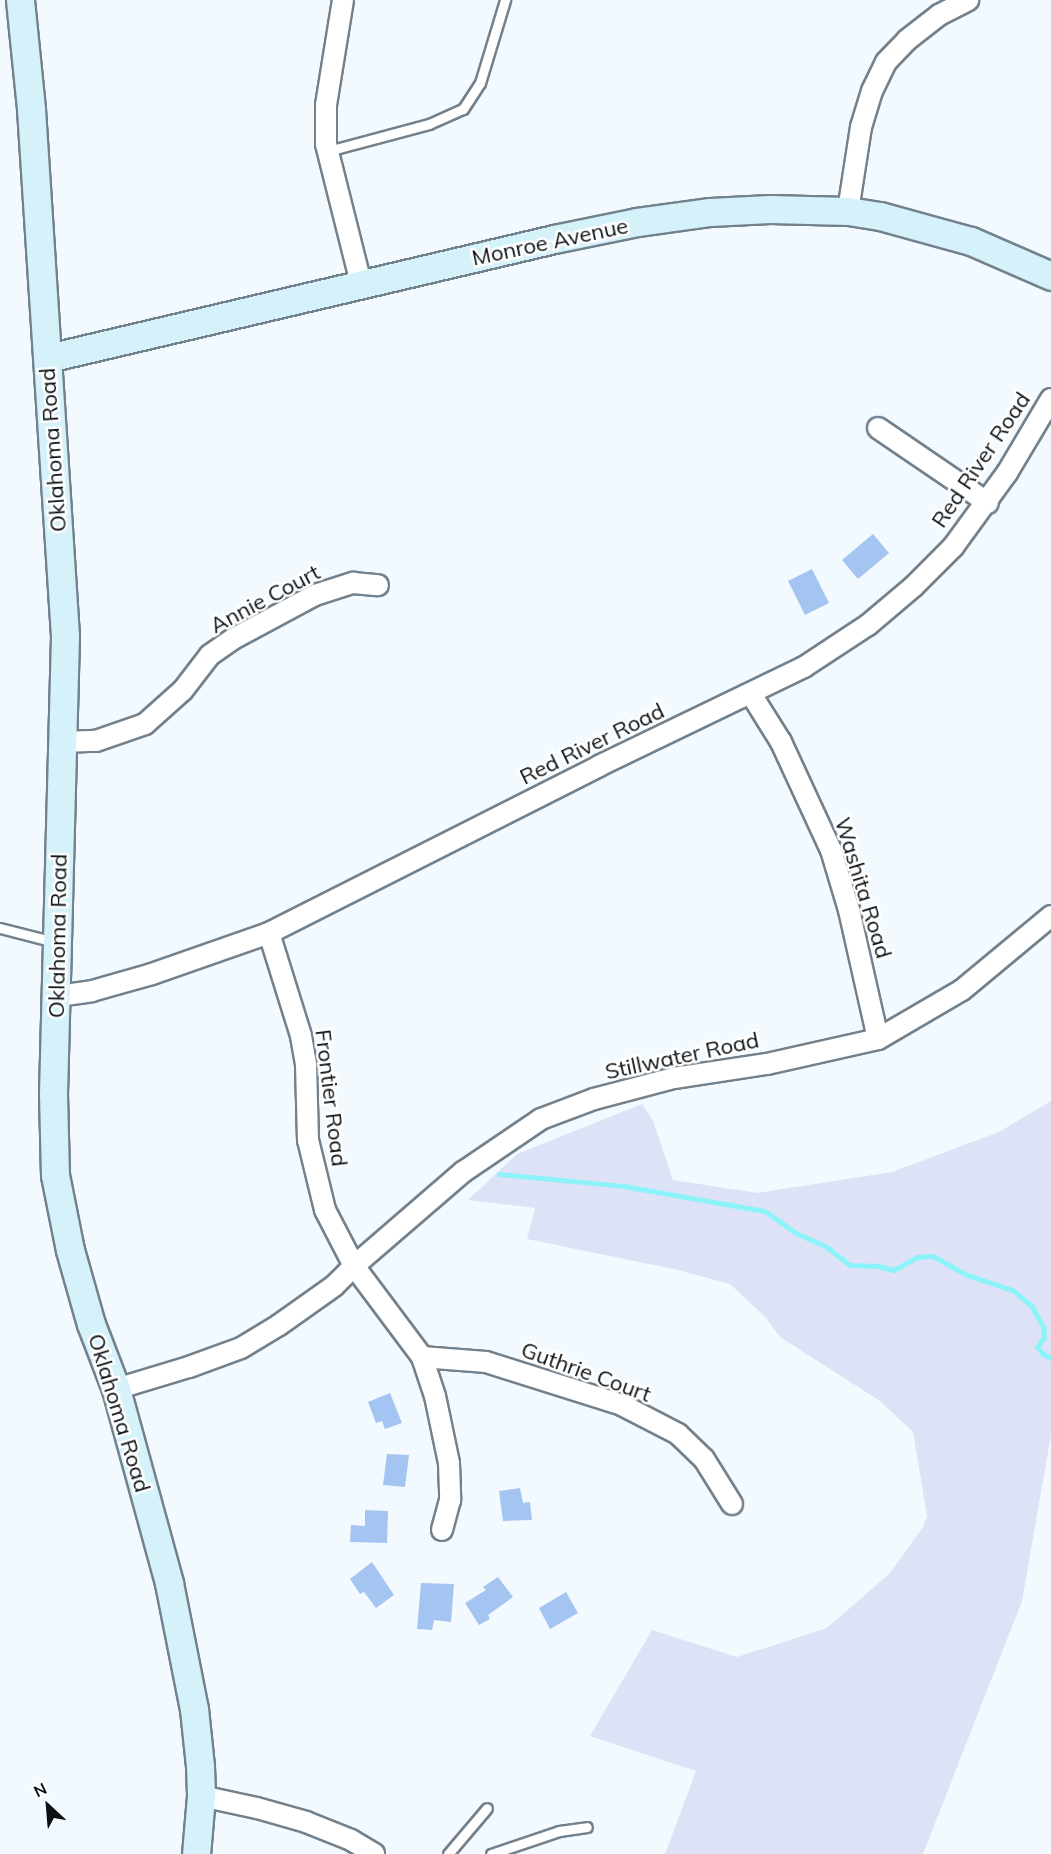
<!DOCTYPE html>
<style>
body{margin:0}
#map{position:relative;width:1051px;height:1854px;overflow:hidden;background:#f3faff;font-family:Mulish,sans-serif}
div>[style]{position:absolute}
.green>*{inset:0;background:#dde2f7}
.stream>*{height:4.5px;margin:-2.25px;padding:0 2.25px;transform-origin:2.25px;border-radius:2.25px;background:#8cf4f9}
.building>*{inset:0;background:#a4c5f2}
.roads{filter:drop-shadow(2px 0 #73818c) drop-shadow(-2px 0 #73818c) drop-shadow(0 2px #73818c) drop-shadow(0 -2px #73818c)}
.lane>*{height:9px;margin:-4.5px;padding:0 4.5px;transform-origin:4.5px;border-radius:4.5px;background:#fff}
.street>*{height:20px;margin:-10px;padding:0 10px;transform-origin:10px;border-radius:10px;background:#fff}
.secondary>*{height:27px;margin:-13.5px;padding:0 13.5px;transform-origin:13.5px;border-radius:13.5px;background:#d5f1f9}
span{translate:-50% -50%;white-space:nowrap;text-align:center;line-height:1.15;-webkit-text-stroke:5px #fff;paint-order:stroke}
.street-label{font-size:22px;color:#0c1115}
.north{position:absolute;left:18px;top:1776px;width:60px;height:60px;-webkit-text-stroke:4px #fff;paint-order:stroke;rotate:334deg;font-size:16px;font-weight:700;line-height:24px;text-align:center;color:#0c1115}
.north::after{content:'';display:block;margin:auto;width:21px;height:27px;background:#0c1115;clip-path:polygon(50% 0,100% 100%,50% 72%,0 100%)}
</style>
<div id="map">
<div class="green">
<i style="clip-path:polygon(1051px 1101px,1051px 1435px,1022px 1601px,923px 1854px,665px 1854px,696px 1771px,590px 1736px,652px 1630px,737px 1657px,827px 1628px,890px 1573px,923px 1527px,927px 1516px,913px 1432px,880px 1401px,780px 1337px,765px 1317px,730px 1284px,678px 1270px,527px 1239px,535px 1208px,468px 1200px,517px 1154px,642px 1104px,653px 1121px,673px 1180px,758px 1193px,892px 1172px,999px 1132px)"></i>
</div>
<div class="stream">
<i style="left:499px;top:1174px;width:126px;rotate:5.5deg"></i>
<i style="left:624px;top:1186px;width:143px;rotate:10.1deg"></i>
<i style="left:765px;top:1211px;width:38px;rotate:35deg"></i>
<i style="left:796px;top:1233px;width:34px;rotate:24deg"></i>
<i style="left:827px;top:1247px;width:29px;rotate:38deg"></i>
<i style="left:850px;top:1265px;width:28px;rotate:2deg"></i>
<i style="left:878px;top:1266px;width:16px;rotate:14deg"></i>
<i style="left:894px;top:1270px;width:26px;rotate:-29deg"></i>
<i style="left:917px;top:1257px;width:16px;rotate:-4deg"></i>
<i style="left:933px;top:1256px;width:39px;rotate:29deg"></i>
<i style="left:967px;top:1275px;width:48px;rotate:18.1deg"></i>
<i style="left:1013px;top:1290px;width:25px;rotate:40deg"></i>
<i style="left:1032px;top:1306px;width:25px;rotate:61deg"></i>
<i style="left:1044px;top:1328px;width:10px;rotate:90deg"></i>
<i style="left:1044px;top:1338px;width:11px;rotate:124deg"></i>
<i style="left:1038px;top:1347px;width:9px;rotate:54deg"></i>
<i style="left:1043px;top:1354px;width:9px;rotate:27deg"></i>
</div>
<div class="building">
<i style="clip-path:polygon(873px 534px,889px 553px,858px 579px,842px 560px)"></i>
<i style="clip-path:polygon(812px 569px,829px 603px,805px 615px,788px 581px)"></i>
<i style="clip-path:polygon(390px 1393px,402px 1423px,385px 1429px,382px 1421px,376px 1423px,368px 1402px)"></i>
<i style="clip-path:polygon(387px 1454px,409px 1455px,405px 1487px,383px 1485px)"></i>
<i style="clip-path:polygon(520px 1488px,523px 1503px,530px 1502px,532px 1520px,503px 1521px,499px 1491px)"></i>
<i style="clip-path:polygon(365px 1510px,388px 1511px,387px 1543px,350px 1542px,351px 1525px,365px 1526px)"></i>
<i style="clip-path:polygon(372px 1562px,394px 1595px,376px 1608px,364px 1592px,360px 1594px,350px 1579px)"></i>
<i style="clip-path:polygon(498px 1577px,513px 1597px,488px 1615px,490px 1619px,479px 1625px,465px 1603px,486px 1590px,483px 1587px)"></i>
<i style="clip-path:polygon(421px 1583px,454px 1584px,451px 1622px,434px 1620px,432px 1630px,417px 1629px)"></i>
<i style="clip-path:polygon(566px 1592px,578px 1613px,550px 1629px,539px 1608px)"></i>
</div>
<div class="roads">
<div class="lane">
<i style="left:328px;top:151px;width:105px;rotate:-15deg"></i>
<i style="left:429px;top:124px;width:37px;rotate:-24deg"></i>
<i style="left:463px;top:109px;width:31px;rotate:-57deg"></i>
<i style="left:480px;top:83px;width:87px;rotate:-73.2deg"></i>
<i style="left:0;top:928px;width:57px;rotate:14.3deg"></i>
<i style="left:448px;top:1854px;width:60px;rotate:-49.7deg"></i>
<i style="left:491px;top:1854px;width:72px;rotate:-18.7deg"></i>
<i style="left:559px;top:1831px;width:28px;rotate:-8deg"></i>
</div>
<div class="street">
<i style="left:343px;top:0;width:106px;rotate:99.2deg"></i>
<i style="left:326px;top:105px;width:39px;rotate:90deg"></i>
<i style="left:326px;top:144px;width:143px;rotate:75.9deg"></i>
<i style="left:848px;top:211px;width:85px;rotate:-81.2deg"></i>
<i style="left:861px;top:127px;width:38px;rotate:-73deg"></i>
<i style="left:872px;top:91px;width:32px;rotate:-64deg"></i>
<i style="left:886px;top:62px;width:30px;rotate:-46deg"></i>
<i style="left:907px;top:40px;width:41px;rotate:-38deg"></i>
<i style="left:939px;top:15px;width:33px;rotate:-27deg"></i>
<i style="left:878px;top:428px;width:133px;rotate:34.3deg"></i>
<i style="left:751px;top:694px;width:57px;rotate:58deg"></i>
<i style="left:781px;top:742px;width:119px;rotate:65.2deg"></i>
<i style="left:831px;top:850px;width:63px;rotate:73.3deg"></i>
<i style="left:849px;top:910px;width:132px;rotate:77.3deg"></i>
<i style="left:62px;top:742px;width:34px;rotate:-2deg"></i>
<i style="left:96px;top:741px;width:52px;rotate:-19.1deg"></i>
<i style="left:145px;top:724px;width:51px;rotate:-41.8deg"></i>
<i style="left:183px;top:690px;width:44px;rotate:-52.4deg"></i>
<i style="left:210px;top:655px;width:28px;rotate:-35deg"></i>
<i style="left:233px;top:639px;width:93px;rotate:-28.2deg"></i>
<i style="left:315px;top:595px;width:40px;rotate:-18deg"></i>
<i style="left:353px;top:583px;width:25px;rotate:5deg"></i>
<i style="left:269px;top:933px;width:108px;rotate:72.7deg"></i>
<i style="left:301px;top:1036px;width:28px;rotate:80deg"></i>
<i style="left:306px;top:1064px;width:76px;rotate:88.5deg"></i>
<i style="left:308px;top:1140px;width:72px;rotate:76.3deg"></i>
<i style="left:325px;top:1210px;width:63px;rotate:62.6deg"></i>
<i style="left:354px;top:1266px;width:114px;rotate:53.2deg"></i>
<i style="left:422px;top:1357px;width:41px;rotate:71.6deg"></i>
<i style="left:435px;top:1396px;width:68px;rotate:78.2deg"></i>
<i style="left:449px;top:1463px;width:37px;rotate:88deg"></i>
<i style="left:450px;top:1500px;width:31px;rotate:105deg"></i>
<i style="left:58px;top:996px;width:34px;rotate:-8deg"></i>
<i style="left:92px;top:991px;width:62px;rotate:-15.8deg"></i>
<i style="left:152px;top:974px;width:124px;rotate:-19.3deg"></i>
<i style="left:269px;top:933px;width:370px;rotate:-26.8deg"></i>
<i style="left:599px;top:766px;width:228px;rotate:-25.8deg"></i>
<i style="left:804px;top:667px;width:77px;rotate:-33.3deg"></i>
<i style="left:868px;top:625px;width:59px;rotate:-40.2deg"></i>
<i style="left:913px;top:587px;width:57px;rotate:-45deg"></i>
<i style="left:953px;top:547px;width:92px;rotate:-53.9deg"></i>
<i style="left:1007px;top:473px;width:86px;rotate:-59.3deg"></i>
<i style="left:422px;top:1357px;width:64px;rotate:4.5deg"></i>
<i style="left:486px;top:1362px;width:143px;rotate:17.5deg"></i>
<i style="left:622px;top:1405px;width:63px;rotate:27.4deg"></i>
<i style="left:678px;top:1434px;width:36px;rotate:44deg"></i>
<i style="left:704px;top:1459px;width:53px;rotate:58.1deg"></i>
<i style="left:116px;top:1389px;width:76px;rotate:-16.8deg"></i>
<i style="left:189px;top:1367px;width:55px;rotate:-20.1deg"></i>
<i style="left:241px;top:1348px;width:44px;rotate:-31.2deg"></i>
<i style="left:279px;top:1325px;width:67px;rotate:-35.3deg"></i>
<i style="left:334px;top:1286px;width:28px;rotate:-45deg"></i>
<i style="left:354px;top:1266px;width:144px;rotate:-40.8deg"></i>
<i style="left:463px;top:1172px;width:94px;rotate:-34.2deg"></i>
<i style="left:541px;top:1119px;width:57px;rotate:-20.7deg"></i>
<i style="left:594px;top:1099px;width:83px;rotate:-14.7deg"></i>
<i style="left:674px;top:1078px;width:94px;rotate:-8.6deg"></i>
<i style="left:767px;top:1064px;width:114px;rotate:-12.7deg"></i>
<i style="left:878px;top:1039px;width:97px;rotate:-30.3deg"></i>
<i style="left:962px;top:990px;width:116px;rotate:-39.7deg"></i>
<i style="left:201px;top:1796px;width:57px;rotate:12.1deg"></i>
<i style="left:257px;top:1808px;width:51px;rotate:15.9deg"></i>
<i style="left:306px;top:1822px;width:48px;rotate:21.8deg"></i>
<i style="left:351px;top:1840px;width:27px;rotate:31deg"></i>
</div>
<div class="secondary">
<i style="left:20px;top:0;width:110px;rotate:84.2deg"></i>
<i style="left:31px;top:109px;width:528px;rotate:86.31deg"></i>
<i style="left:65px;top:636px;width:458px;rotate:91.5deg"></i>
<i style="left:53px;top:1094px;width:81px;rotate:88.6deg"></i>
<i style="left:55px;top:1175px;width:76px;rotate:78.7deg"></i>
<i style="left:70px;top:1250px;width:77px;rotate:74.2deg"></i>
<i style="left:91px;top:1324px;width:70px;rotate:69deg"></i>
<i style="left:116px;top:1389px;width:201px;rotate:74.7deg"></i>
<i style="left:169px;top:1583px;width:128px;rotate:78.8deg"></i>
<i style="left:194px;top:1709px;width:57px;rotate:84deg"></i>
<i style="left:200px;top:1766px;width:30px;rotate:88deg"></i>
<i style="left:201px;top:1796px;width:58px;rotate:94.9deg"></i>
<i style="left:48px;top:358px;width:520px;rotate:-13.23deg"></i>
<i style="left:554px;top:239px;width:85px;rotate:-11.6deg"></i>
<i style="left:637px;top:222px;width:74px;rotate:-7.8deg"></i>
<i style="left:710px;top:212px;width:60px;rotate:-2.9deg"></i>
<i style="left:770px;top:209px;width:78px;rotate:1.5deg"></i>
<i style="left:848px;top:211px;width:32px;rotate:9deg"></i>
<i style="left:880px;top:216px;width:94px;rotate:15.4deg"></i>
<i style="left:971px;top:241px;width:87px;rotate:23.6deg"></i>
</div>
</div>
<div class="street-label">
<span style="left:550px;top:242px;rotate:-12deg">Monroe Avenue</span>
<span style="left:53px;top:450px;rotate:-94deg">Oklahoma Road</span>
<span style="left:981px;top:460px;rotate:-56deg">Red River Road</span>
<span style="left:265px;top:599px;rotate:-28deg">Annie Court</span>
<span style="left:592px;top:744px;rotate:-26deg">Red River Road</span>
<span style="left:863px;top:888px;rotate:73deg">Washita Road</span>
<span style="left:58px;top:936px;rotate:-89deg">Oklahoma Road</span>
<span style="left:682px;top:1056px;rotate:-12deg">Stillwater Road</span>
<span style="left:331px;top:1098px;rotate:83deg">Frontier Road</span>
<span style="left:586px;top:1372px;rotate:20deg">Guthrie Court</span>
<span style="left:119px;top:1413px;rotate:73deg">Oklahoma Road</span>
</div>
<div class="north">N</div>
</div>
